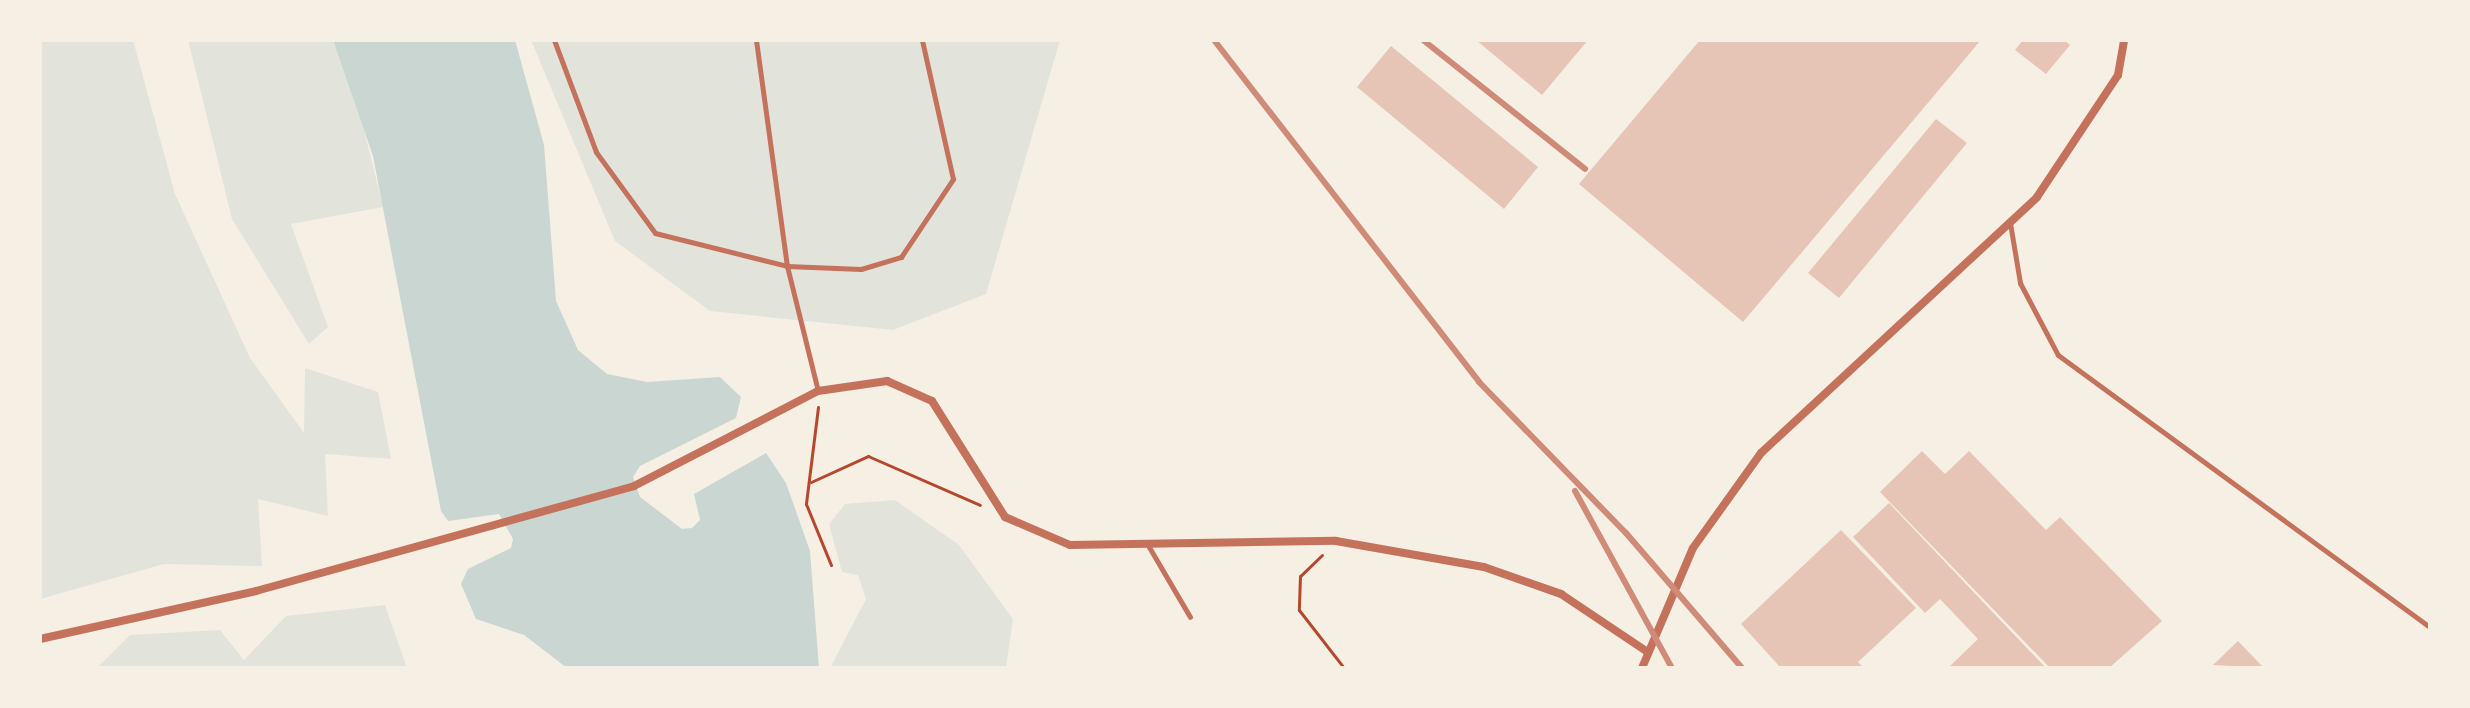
<!DOCTYPE html>
<style>
body{margin:0}
#map{position:relative;width:2470px;height:708px;overflow:hidden;background:#f6efe4;font-family:"Open Sans",sans-serif}
div>[style]{position:absolute}
.green>*{inset:0;background:#e2e4dc}
.water>*{inset:0;background:#c9d6d2}
.building>*{inset:0;background:#e6c5b7}
.path>*{height:3px;margin:-1.5px;padding:0 1.5px;transform-origin:1.5px;border-radius:1.5px;background:#b5482f}
.service>*{height:5px;margin:-2.5px;padding:0 2.5px;transform-origin:2.5px;border-radius:2.5px;background:#c5725c}
.minor>*{height:8px;margin:-4px;padding:0 4px;transform-origin:4px;border-radius:4px;background:#c5725c}
.rail>*{height:6px;margin:-3px;padding:0 3px;transform-origin:3px;border-radius:3px;background:#cf8b77}
span{translate:-50% -50%;white-space:nowrap;text-align:center;line-height:1.15;-webkit-text-stroke:8px #f6efe4;paint-order:stroke}
.frame{position:absolute;inset:0;border:42px solid #f6efe4;pointer-events:none}
</style>
<div id="map">
<div class="green">
<i style="clip-path:polygon(40px 40px,133px 40px,175px 194px,250px 358px,304px 433px,305px 368px,378px 392px,391px 459px,325px 454px,328px 516px,258px 499px,262px 566px,164px 564px,40px 599px)"></i>
<i style="clip-path:polygon(188px 40px,333px 40px,349px 69px,383px 207px,291px 224px,328px 327px,309px 344px,232px 219px)"></i>
<i style="clip-path:polygon(531px 40px,1060px 40px,986px 294px,893px 330px,710px 311px,615px 241px)"></i>
<i style="clip-path:polygon(895px 500px,959px 545px,1013px 619px,1006px 668px,830px 668px,866px 599px,858px 575px,842px 572px,829px 524px,845px 504px)"></i>
<i style="clip-path:polygon(385px 605px,407px 668px,97px 668px,130px 635px,220px 630px,244px 660px,286px 616px)"></i>
</div>
<div class="water">
<i style="clip-path:polygon(333px 40px,515px 40px,544px 145px,556px 301px,578px 350px,607px 374px,647px 382px,720px 377px,741px 397px,736px 418px,640px 466px,633px 477px,640px 497px,682px 529px,692px 528px,700px 520px,694px 494px,766px 453px,786px 483px,810px 551px,819px 668px,567px 668px,524px 635px,476px 619px,461px 584px,468px 569px,511px 548px,513px 539px,499px 514px,448px 521px,441px 511px,373px 156px)"></i>
</div>
<div class="building">
<i style="clip-path:polygon(1476px 40px,1588px 40px,1542px 95px)"></i>
<i style="clip-path:polygon(1700px 40px,1981px 40px,1743px 322px,1579px 184px)"></i>
<i style="clip-path:polygon(2023px 40px,2064px 40px,2070px 45px,2046px 74px,2015px 50px)"></i>
<i style="clip-path:polygon(1391px 46px,1538px 167px,1504px 209px,1357px 87px)"></i>
<i style="clip-path:polygon(1936px 119px,1967px 143px,1839px 298px,1808px 273px)"></i>
<i style="clip-path:polygon(1922px 451px,1945px 474px,1969px 451px,2046px 530px,2060px 517px,2162px 621px,2109px 668px,2050px 668px,1880px 492px)"></i>
<i style="clip-path:polygon(1889px 503px,2046px 668px,1948px 668px,1978px 639px,1940px 599px,1925px 613px,1853px 537px)"></i>
<i style="clip-path:polygon(1841px 530px,1916px 608px,1858px 662px,1864px 668px,1781px 668px,1741px 624px)"></i>
<i style="clip-path:polygon(2238px 641px,2264px 668px,2213px 665px)"></i>
</div>
<div class="path">
<i style="left:818px;top:407px;width:98px;rotate:97.1deg"></i>
<i style="left:806px;top:504px;width:66px;rotate:67.7deg"></i>
<i style="left:811px;top:482px;width:63px;rotate:-24.5deg"></i>
<i style="left:868px;top:456px;width:122px;rotate:23.6deg"></i>
<i style="left:1322px;top:555px;width:30px;rotate:136deg"></i>
<i style="left:1300px;top:576px;width:34px;rotate:92deg"></i>
<i style="left:1299px;top:610px;width:73px;rotate:52.2deg"></i>
</div>
<div class="service">
<i style="left:554px;top:40px;width:120px;rotate:69.4deg"></i>
<i style="left:596px;top:152px;width:100px;rotate:53.9deg"></i>
<i style="left:655px;top:233px;width:136px;rotate:14deg"></i>
<i style="left:787px;top:266px;width:74px;rotate:2.3deg"></i>
<i style="left:861px;top:269px;width:42px;rotate:-16.7deg"></i>
<i style="left:901px;top:257px;width:94px;rotate:-56.3deg"></i>
<i style="left:953px;top:179px;width:142px;rotate:-102.6deg"></i>
<i style="left:756px;top:40px;width:228px;rotate:82.2deg"></i>
<i style="left:787px;top:266px;width:129px;rotate:76.1deg"></i>
<i style="left:2010px;top:223px;width:61px;rotate:80.5deg"></i>
<i style="left:2020px;top:283px;width:81px;rotate:62.2deg"></i>
<i style="left:2058px;top:355px;width:461px;rotate:36.2deg"></i>
<i style="left:1149px;top:547px;width:81px;rotate:59.6deg"></i>
</div>
<div class="minor">
<i style="left:40px;top:639px;width:221px;rotate:-12.5deg"></i>
<i style="left:256px;top:591px;width:392px;rotate:-15.5deg"></i>
<i style="left:634px;top:486px;width:207px;rotate:-27.3deg"></i>
<i style="left:818px;top:391px;width:70px;rotate:-8.2deg"></i>
<i style="left:887px;top:381px;width:49px;rotate:24deg"></i>
<i style="left:932px;top:401px;width:137px;rotate:57.8deg"></i>
<i style="left:1005px;top:517px;width:71px;rotate:23.3deg"></i>
<i style="left:1070px;top:545px;width:266px;rotate:-0.9deg"></i>
<i style="left:1336px;top:541px;width:150px;rotate:10deg"></i>
<i style="left:1484px;top:567px;width:82px;rotate:19.3deg"></i>
<i style="left:1561px;top:594px;width:102px;rotate:33.8deg"></i>
<i style="left:1642px;top:668px;width:130px;rotate:-67deg"></i>
<i style="left:1693px;top:548px;width:117px;rotate:-54.4deg"></i>
<i style="left:1761px;top:453px;width:376px;rotate:-42.8deg"></i>
<i style="left:2037px;top:197px;width:146px;rotate:-56.4deg"></i>
<i style="left:2118px;top:75px;width:36px;rotate:-80deg"></i>
</div>
<div class="rail">
<i style="left:1214px;top:40px;width:433px;rotate:52.2deg"></i>
<i style="left:1479px;top:382px;width:211px;rotate:45.8deg"></i>
<i style="left:1626px;top:533px;width:178px;rotate:49.3deg"></i>
<i style="left:1423px;top:40px;width:207px;rotate:38.5deg"></i>
<i style="left:1575px;top:491px;width:202px;rotate:61.3deg"></i>
</div>
<div class="frame"></div>
</div>
